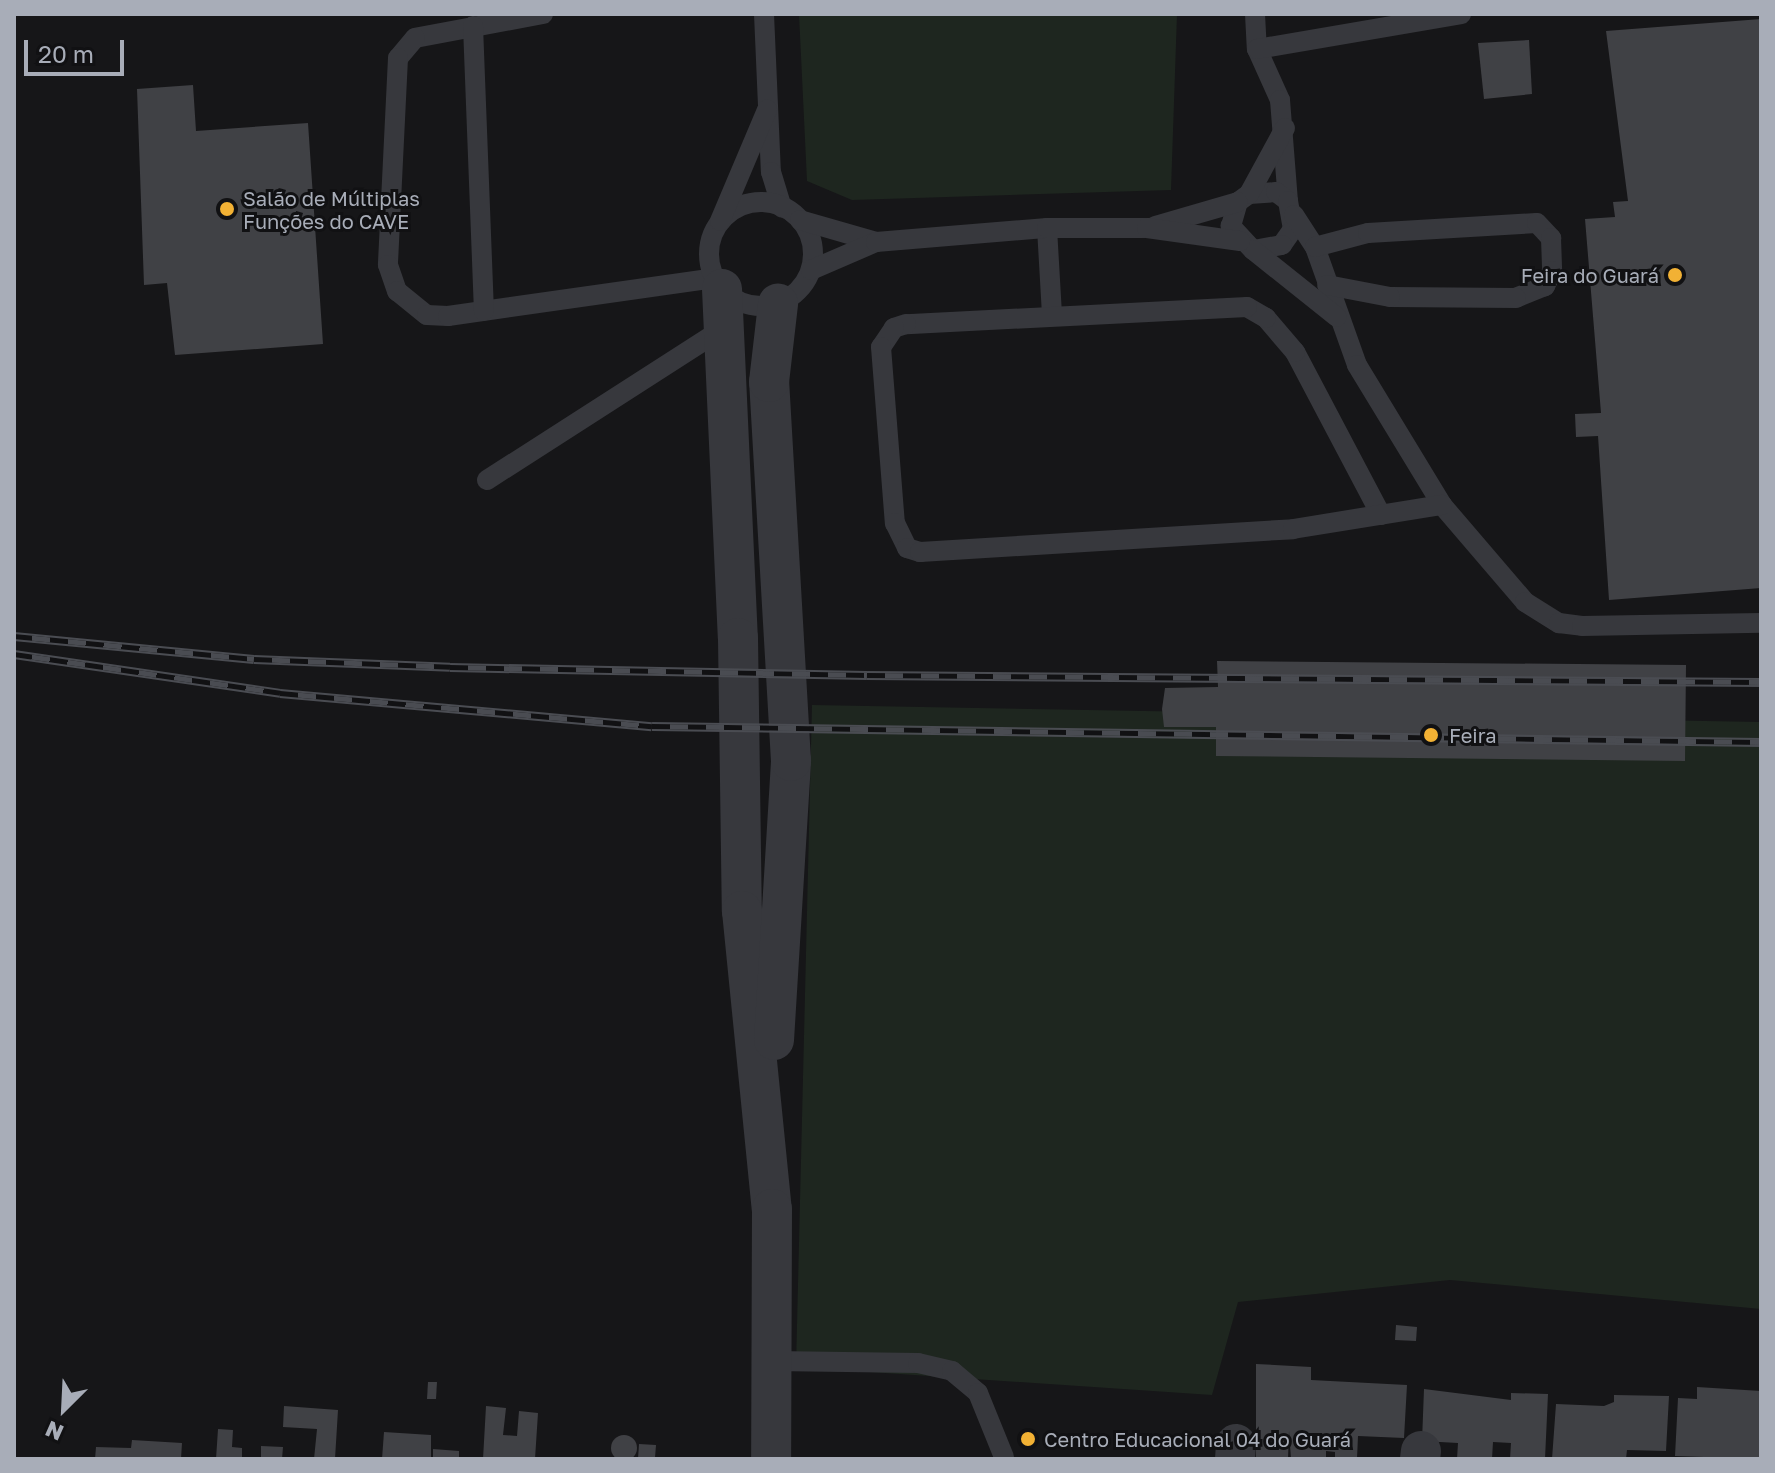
<!DOCTYPE html>
<meta charset="utf-8">
<style>
body{margin:0}
#map{position:relative;width:1775px;height:1473px;overflow:hidden;background:#161618;font-family:"Golos Text",sans-serif}
div>[style]{position:absolute}
.green>*{inset:0;background:#1e261f}
.building>*{inset:0;background:#404145}
.round{border-radius:50%}
.lane>*{height:20px;margin:-10px;padding:0 10px;transform-origin:10px;border-radius:10px;background:#37383d}
.lane>.ring{margin:-10px;padding:0;box-sizing:content-box;background:none;border:20px solid #37383d;border-radius:50%}
.street>*{height:40px;margin:-20px;padding:0 20px;transform-origin:20px;border-radius:20px;background:#37383d}
.rail>*{height:9px;margin-top:-4.5px;transform-origin:0;background:repeating-linear-gradient(90deg,#111113 0 18px,#4a4c52 0 36px);box-sizing:border-box;border-block:2px solid #4a4c52}
.dots>*{width:22px;height:22px;translate:-50% -50%;box-sizing:border-box;border:4px solid #111113;border-radius:50%}
span{translate:-50% -50%;white-space:nowrap;text-align:center;line-height:1.15;-webkit-text-stroke:6px #111113;paint-order:stroke}
.poi-label{font-size:20px;color:#a8adb8}
.left{translate:0 -50%;text-align:left}
.right{translate:-100% -50%;text-align:right}
.frame{position:absolute;inset:0;border:16px solid #a8adb8;pointer-events:none}
.north{position:absolute;left:24px;top:1369px;width:80px;height:80px;-webkit-text-stroke:6px #111113;paint-order:stroke;rotate:204deg;font-size:22px;font-weight:700;line-height:32px;text-align:center;color:#a8adb8}
.north::after{content:'';display:block;margin:auto;width:28px;height:36px;background:#a8adb8;clip-path:polygon(50% 0,100% 100%,50% 72%,0 100%)}
.scale{position:absolute;left:24px;top:40px;width:100px;height:36px;box-sizing:border-box;border:4px solid #a8adb8;border-top:0;padding-left:10px;font-size:24px;line-height:28px;white-space:nowrap;color:#a8adb8;-webkit-text-stroke:6px #111113;paint-order:stroke}
</style>
<div id="map">
<div class="green">
<i style="clip-path:polygon(799px 14px,1177px 14px,1171px 190px,852px 200px,807px 181px)"></i>
<i style="clip-path:polygon(812px 705px,1761px 722px,1761px 1309px,1450px 1280px,1238px 1302px,1212px 1395px,796px 1367px)"></i>
</div>
<div class="building">
<i style="clip-path:polygon(1761px 19px,1761px 588px,1609px 600px,1598px 436px,1576px 437px,1575px 414px,1601px 413px,1585px 219px,1615px 217px,1613px 202px,1628px 201px,1606px 31px)"></i>
<i style="clip-path:polygon(1529px 40px,1532px 94px,1484px 99px,1478px 43px)"></i>
<i style="clip-path:polygon(193px 85px,196px 131px,308px 123px,323px 344px,175px 355px,167px 283px,144px 285px,137px 89px)"></i>
<i style="clip-path:polygon(1217px 661px,1686px 665px,1685px 761px,1216px 756px,1216px 727px,1164px 727px,1162px 709px,1165px 688px,1218px 687px)"></i>
<i style="clip-path:polygon(1396px 1325px,1417px 1327px,1416px 1341px,1395px 1340px)"></i>
<i style="clip-path:polygon(1256px 1364px,1311px 1367px,1311px 1380px,1407px 1385px,1404px 1438px,1358px 1436px,1357px 1459px,1335px 1459px,1335px 1452px,1326px 1451px,1326px 1459px,1291px 1459px,1289px 1431px,1288px 1459px,1256px 1459px)"></i>
<i style="clip-path:polygon(428px 1382px,437px 1382px,436px 1399px,427px 1399px)"></i>
<i style="clip-path:polygon(1697px 1387px,1761px 1391px,1761px 1459px,1675px 1456px,1678px 1398px,1697px 1399px)"></i>
<i style="clip-path:polygon(1424px 1389px,1511px 1400px,1511px 1393px,1548px 1394px,1545px 1459px,1510px 1459px,1511px 1443px,1493px 1442px,1492px 1459px,1457px 1459px,1458px 1443px,1422px 1441px)"></i>
<i style="clip-path:polygon(1614px 1395px,1669px 1396px,1666px 1451px,1627px 1450px,1626px 1459px,1552px 1459px,1556px 1404px,1604px 1406px,1614px 1402px)"></i>
<i style="clip-path:polygon(284px 1406px,338px 1410px,335px 1459px,314px 1459px,317px 1429px,283px 1427px)"></i>
<i style="clip-path:polygon(486px 1406px,506px 1408px,503px 1435px,517px 1436px,519px 1411px,538px 1413px,535px 1459px,483px 1459px)"></i>
<i style="clip-path:polygon(218px 1429px,233px 1430px,232px 1447px,242px 1448px,242px 1459px,216px 1459px)"></i>
<i style="clip-path:polygon(384px 1432px,431px 1435px,431px 1459px,382px 1459px)"></i>
<i class="round" style="left:611px;top:1435px;width:26px;height:26px"></i>
<i style="clip-path:polygon(132px 1440px,182px 1443px,181px 1459px,95px 1459px,96px 1447px,131px 1448px)"></i>
<i style="clip-path:polygon(639px 1444px,656px 1445px,655px 1458px,638px 1459px)"></i>
<i style="clip-path:polygon(261px 1446px,283px 1447px,282px 1459px,261px 1459px)"></i>
<i style="clip-path:polygon(433px 1449px,459px 1451px,459px 1459px,433px 1459px)"></i>
</div>
<div class="lane">
<i style="left:543px;top:14px;width:130px;rotate:169.4deg"></i>
<i style="left:415px;top:38px;width:26px;rotate:130deg"></i>
<i style="left:398px;top:58px;width:207px;rotate:92.8deg"></i>
<i style="left:388px;top:265px;width:28px;rotate:71deg"></i>
<i style="left:397px;top:291px;width:38px;rotate:39deg"></i>
<i style="left:427px;top:315px;width:21px;rotate:3deg"></i>
<i style="left:448px;top:316px;width:269px;rotate:-8.1deg"></i>
<i style="left:764px;top:14px;width:158px;rotate:87.5deg"></i>
<i style="left:771px;top:172px;width:37px;rotate:73deg"></i>
<i style="left:1255px;top:14px;width:35px;rotate:87deg"></i>
<i style="left:1257px;top:49px;width:56px;rotate:65.7deg"></i>
<i style="left:1280px;top:100px;width:101px;rotate:85.5deg"></i>
<i style="left:473px;top:26px;width:285px;rotate:87.8deg"></i>
<i style="left:1257px;top:49px;width:207px;rotate:-9.7deg"></i>
<i style="left:1249px;top:194px;width:27px;rotate:-4deg"></i>
<i style="left:1276px;top:192px;width:15px;rotate:37deg"></i>
<i style="left:1288px;top:201px;width:28px;rotate:80deg"></i>
<i style="left:1293px;top:229px;width:19px;rotate:125deg"></i>
<i style="left:1282px;top:245px;width:29px;rotate:170deg"></i>
<i style="left:1253px;top:250px;width:33px;rotate:-133deg"></i>
<i style="left:1231px;top:226px;width:25px;rotate:-74deg"></i>
<i style="left:1238px;top:202px;width:14px;rotate:-36deg"></i>
<i style="left:1249px;top:194px;width:75px;rotate:-61.4deg"></i>
<i class="ring" style="left:709px;top:202px;width:84px;height:84px"></i>
<i style="left:1294px;top:215px;width:38px;rotate:57deg"></i>
<i style="left:1315px;top:247px;width:125px;rotate:70.4deg"></i>
<i style="left:1357px;top:365px;width:164px;rotate:58.7deg"></i>
<i style="left:1442px;top:505px;width:128px;rotate:49.4deg"></i>
<i style="left:1525px;top:602px;width:40px;rotate:32deg"></i>
<i style="left:1559px;top:623px;width:23px;rotate:7deg"></i>
<i style="left:1582px;top:626px;width:179px;rotate:-1deg"></i>
<i style="left:800px;top:220px;width:79px;rotate:16.1deg"></i>
<i style="left:720px;top:221px;width:121px;rotate:-67.1deg"></i>
<i style="left:1155px;top:226px;width:86px;rotate:-16.1deg"></i>
<i style="left:1047px;top:228px;width:88px;rotate:86.7deg"></i>
<i style="left:1315px;top:247px;width:55px;rotate:-14.8deg"></i>
<i style="left:1368px;top:233px;width:169px;rotate:-3.4deg"></i>
<i style="left:1537px;top:223px;width:21px;rotate:47deg"></i>
<i style="left:1551px;top:238px;width:33px;rotate:88deg"></i>
<i style="left:1552px;top:271px;width:17px;rotate:115deg"></i>
<i style="left:1545px;top:286px;width:31px;rotate:158deg"></i>
<i style="left:1516px;top:298px;width:126px;rotate:-179.5deg"></i>
<i style="left:1390px;top:297px;width:64px;rotate:-169.2deg"></i>
<i style="left:1253px;top:250px;width:107px;rotate:38.6deg"></i>
<i style="left:811px;top:270px;width:71px;rotate:-23.3deg"></i>
<i style="left:876px;top:242px;width:172px;rotate:-4.7deg"></i>
<i style="left:1047px;top:228px;width:100px"></i>
<i style="left:1147px;top:228px;width:94px;rotate:8deg"></i>
<i style="left:487px;top:480px;width:282px;rotate:-32.7deg"></i>
<i style="left:1381px;top:515px;width:184px;rotate:-117.8deg"></i>
<i style="left:1295px;top:352px;width:45px;rotate:-130.5deg"></i>
<i style="left:1266px;top:318px;width:22px;rotate:-150deg"></i>
<i style="left:1247px;top:307px;width:341px;rotate:177.1deg"></i>
<i style="left:906px;top:324px;width:13px;rotate:162deg"></i>
<i style="left:894px;top:328px;width:23px;rotate:124deg"></i>
<i style="left:881px;top:347px;width:177px;rotate:85.5deg"></i>
<i style="left:895px;top:523px;width:28px;rotate:64deg"></i>
<i style="left:907px;top:548px;width:14px;rotate:17deg"></i>
<i style="left:920px;top:552px;width:374px;rotate:-3.5deg"></i>
<i style="left:1293px;top:529px;width:151px;rotate:-9.2deg"></i>
<i style="left:773px;top:1361px;width:145px;rotate:0.8deg"></i>
<i style="left:918px;top:1363px;width:35px;rotate:13deg"></i>
<i style="left:952px;top:1371px;width:34px;rotate:40deg"></i>
<i style="left:978px;top:1393px;width:69px;rotate:67.9deg"></i>
</div>
<div class="street">
<i style="left:722px;top:289px;width:349px;rotate:87.4deg"></i>
<i style="left:738px;top:638px;width:273px;rotate:89.2deg"></i>
<i style="left:742px;top:911px;width:300px;rotate:84.3deg"></i>
<i style="left:772px;top:1209px;width:250px;rotate:90.2deg"></i>
<i style="left:774px;top:1040px;width:280px;rotate:-86.5deg"></i>
<i style="left:791px;top:761px;width:380px;rotate:-93.3deg"></i>
<i style="left:769px;top:382px;width:79px;rotate:-83.4deg"></i>
<i style="left:1235px;top:1459px;width:15px;rotate:-86deg"></i>
<i style="left:1420px;top:1459px;width:8px;rotate:-83deg"></i>
</div>
<div class="rail">
<i style="left:14px;top:636px;width:241px;rotate:5.5deg"></i>
<i style="left:254px;top:659px;width:196px;rotate:2.3deg"></i>
<i style="left:450px;top:667px;width:417px;rotate:1.1deg"></i>
<i style="left:867px;top:675px;width:894px;rotate:0.45deg"></i>
<i style="left:14px;top:654px;width:269px;rotate:8.3deg"></i>
<i style="left:280px;top:693px;width:373px;rotate:5.1deg"></i>
<i style="left:652px;top:726px;width:1109px;rotate:0.83deg"></i>
</div>
<div class="dots">
<i style="left:227px;top:209px;background:#f2b134"></i>
<i style="left:1675px;top:275px;background:#f2b134"></i>
<i style="left:1431px;top:735px;background:#f2b134"></i>
<i style="left:1028px;top:1439px;background:#f2b134"></i>
</div>
<div class="poi-label">
<span class="left" style="left:243px;top:210px">Salão de Múltiplas<br>Funções do CAVE</span>
<span class="right" style="left:1659px;top:275px">Feira do Guará</span>
<span class="left" style="left:1449px;top:735px">Feira</span>
<span class="left" style="left:1044px;top:1439px">Centro Educacional 04 do Guará</span>
</div>
<div class="frame"></div>
<div class="north">N</div>
<div class="scale">20 m</div>
</div>
